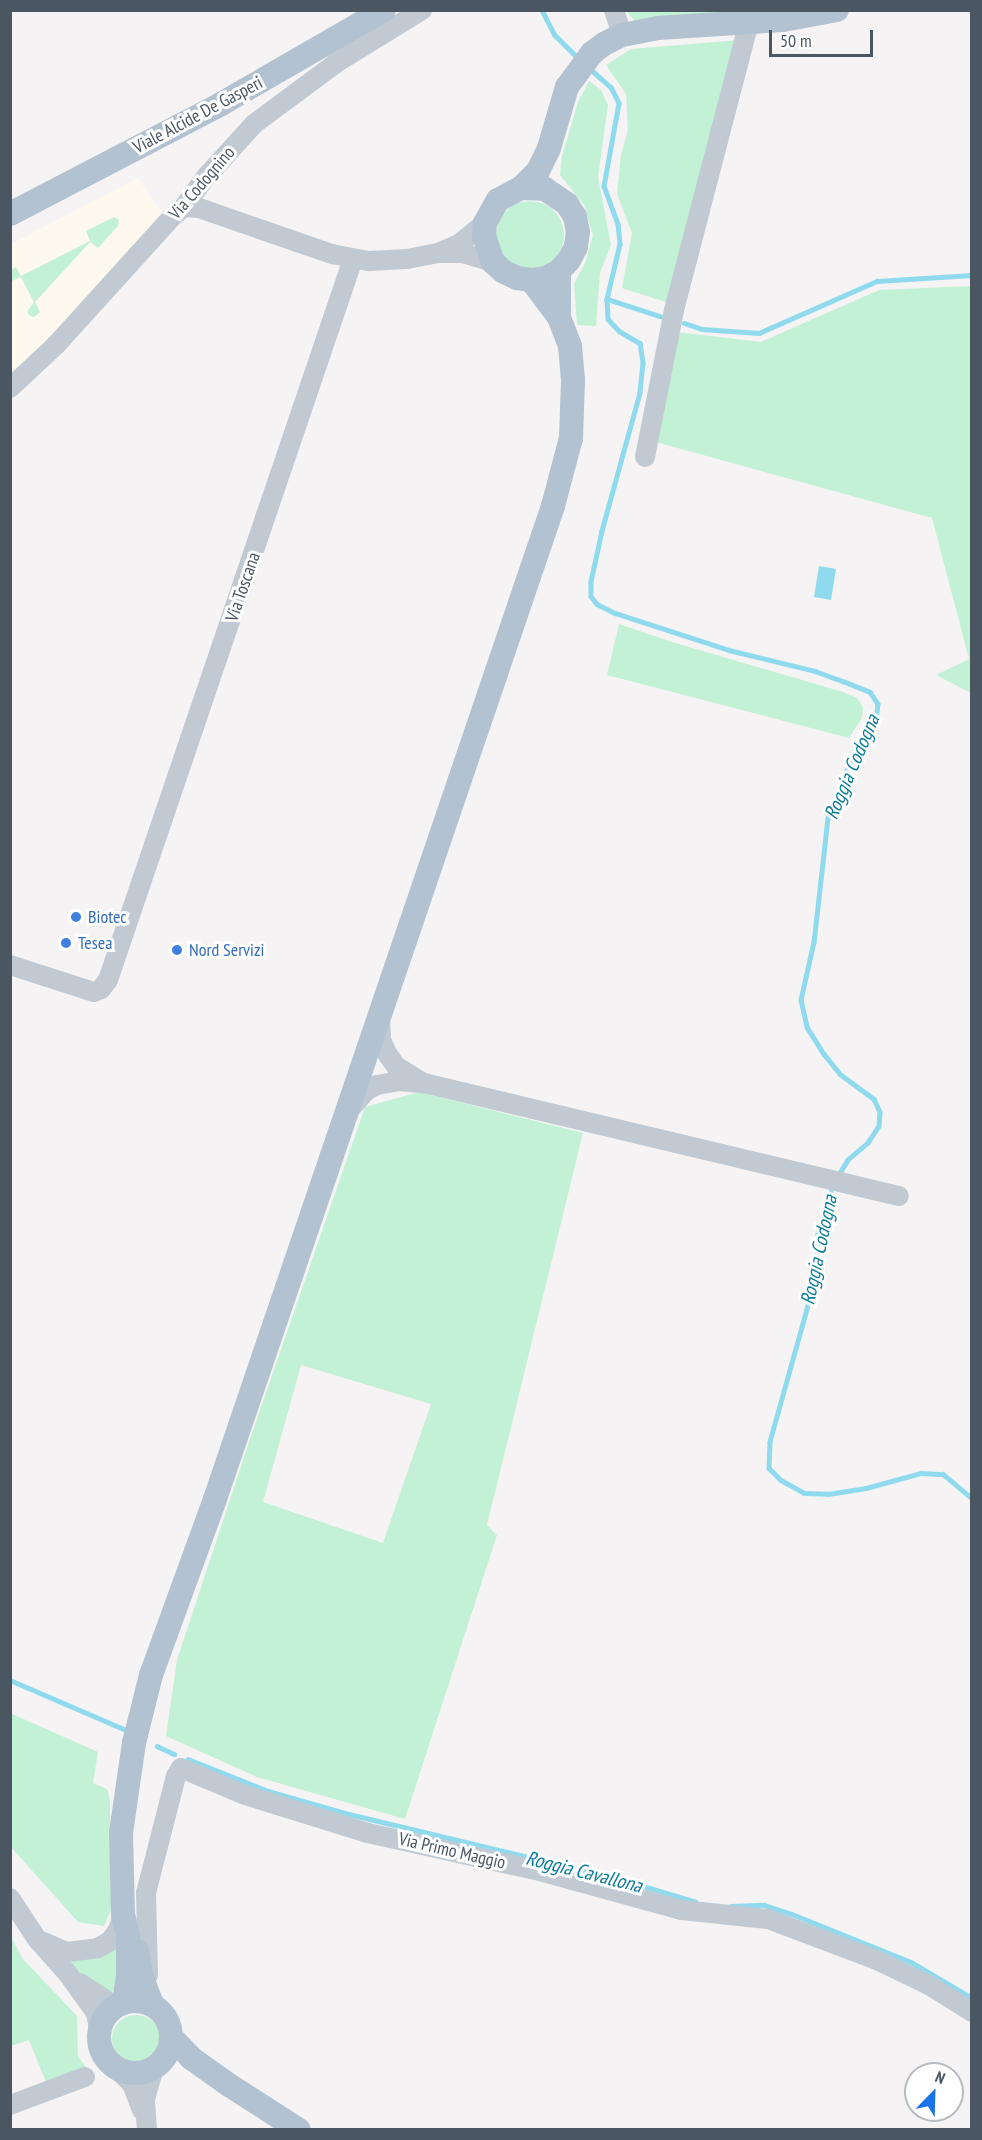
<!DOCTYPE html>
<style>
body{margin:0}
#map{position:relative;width:982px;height:2140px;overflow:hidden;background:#f5f3f3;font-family:"PT Sans Narrow",sans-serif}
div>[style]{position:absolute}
.commercial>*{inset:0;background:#fdf9ef}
.green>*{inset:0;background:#c3f1d5}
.round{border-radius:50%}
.water>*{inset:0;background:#90daee}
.stream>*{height:4.5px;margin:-2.25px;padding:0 2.25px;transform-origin:2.25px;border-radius:2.25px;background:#90daee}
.minor>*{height:20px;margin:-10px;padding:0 10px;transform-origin:10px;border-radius:10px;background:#c1cad2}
.major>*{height:24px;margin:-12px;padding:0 12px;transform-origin:12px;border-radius:12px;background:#b3c2d1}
.major>.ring{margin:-12px;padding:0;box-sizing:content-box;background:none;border:24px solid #b3c2d1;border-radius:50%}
.dots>*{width:16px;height:16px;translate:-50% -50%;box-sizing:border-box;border:3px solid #fff;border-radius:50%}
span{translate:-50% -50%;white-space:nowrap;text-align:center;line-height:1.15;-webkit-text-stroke:6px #fff;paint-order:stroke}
.street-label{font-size:18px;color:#4a5661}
.shop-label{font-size:18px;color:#366cbe}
.left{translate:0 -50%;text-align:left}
.water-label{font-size:20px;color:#0c7c9b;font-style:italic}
.frame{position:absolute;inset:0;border:12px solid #4a5661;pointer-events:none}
.north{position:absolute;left:904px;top:2062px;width:60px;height:60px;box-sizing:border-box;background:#fff;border:2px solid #b7bbc0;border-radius:50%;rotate:23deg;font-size:16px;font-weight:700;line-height:24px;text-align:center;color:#4a5661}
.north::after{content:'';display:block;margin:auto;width:21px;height:27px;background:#1a73e8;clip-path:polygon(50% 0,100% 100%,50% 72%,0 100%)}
.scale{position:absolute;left:769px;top:30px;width:104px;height:27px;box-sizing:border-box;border:3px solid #4a5661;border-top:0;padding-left:8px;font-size:18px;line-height:21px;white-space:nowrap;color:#4a5661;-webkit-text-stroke:4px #fff;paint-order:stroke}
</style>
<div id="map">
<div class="commercial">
<i style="clip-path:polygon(138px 178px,162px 213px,54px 333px,11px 375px,11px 244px)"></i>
</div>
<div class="green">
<i style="clip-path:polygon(626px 11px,789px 11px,636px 22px)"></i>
<i style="clip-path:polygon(739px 40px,669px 303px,622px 288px,632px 233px,617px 194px,621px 154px,628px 130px,626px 94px,606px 65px,631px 49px)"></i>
<i style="clip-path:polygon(589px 81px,601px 90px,608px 105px,598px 177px,611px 245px,600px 273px,596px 326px,577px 325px,574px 284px,585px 263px,593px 235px,584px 205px,560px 175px,562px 156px,578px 102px)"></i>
<i class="round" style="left:496px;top:201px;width:68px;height:68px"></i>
<i style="clip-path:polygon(114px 217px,119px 220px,118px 226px,98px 248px,90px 242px,35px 302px,40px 312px,34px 317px,30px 316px,27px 312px,34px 302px,21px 277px,12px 281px,11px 270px,16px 267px,21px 276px,90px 241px,86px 231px)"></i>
<i style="clip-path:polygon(971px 286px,971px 693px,936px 675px,969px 659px,932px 518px,652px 441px,677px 332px,761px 342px,879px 290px)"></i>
<i style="clip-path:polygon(619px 624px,672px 642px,843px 692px,857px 698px,863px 707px,862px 718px,849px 738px,607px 675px)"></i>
<i style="clip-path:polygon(evenodd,419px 1092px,583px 1133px,487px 1525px,497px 1535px,405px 1819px,257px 1777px,166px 1736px,177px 1660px,250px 1439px,365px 1107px,419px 1092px,301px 1365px,431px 1404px,383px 1543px,263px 1502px,301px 1365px)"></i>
<i style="clip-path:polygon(10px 1713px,98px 1752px,93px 1783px,107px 1789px,110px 1800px,111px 1910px,104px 1926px,78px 1922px,11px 1847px)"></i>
<i style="clip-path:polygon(10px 1935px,23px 1959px,77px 2016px,78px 2056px,88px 2070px,47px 2085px,29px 2040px,11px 2046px)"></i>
<i style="clip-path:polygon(116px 1945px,123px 1975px,111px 1994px,78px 1973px,63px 1956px)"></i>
<i class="round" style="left:112px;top:2015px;width:48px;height:48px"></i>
</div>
<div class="water">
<i style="clip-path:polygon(819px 566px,836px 569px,831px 600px,814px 597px)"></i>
</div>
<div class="stream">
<i style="left:542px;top:10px;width:28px;rotate:63deg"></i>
<i style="left:555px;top:35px;width:33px;rotate:45deg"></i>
<i style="left:589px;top:68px;width:29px;rotate:41deg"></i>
<i style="left:611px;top:87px;width:18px;rotate:63deg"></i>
<i style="left:619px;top:103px;width:84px;rotate:100.2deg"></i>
<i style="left:604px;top:186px;width:40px;rotate:69.8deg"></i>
<i style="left:618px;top:224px;width:20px;rotate:84deg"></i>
<i style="left:620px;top:244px;width:57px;rotate:103.3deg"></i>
<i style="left:607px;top:299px;width:20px;rotate:87deg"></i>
<i style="left:608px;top:319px;width:16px;rotate:47deg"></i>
<i style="left:619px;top:331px;width:24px;rotate:30deg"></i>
<i style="left:640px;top:343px;width:20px;rotate:81deg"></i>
<i style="left:643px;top:363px;width:30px;rotate:96deg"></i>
<i style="left:640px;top:393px;width:143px;rotate:105.4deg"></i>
<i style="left:602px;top:531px;width:52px;rotate:102.2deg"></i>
<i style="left:591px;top:582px;width:14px;rotate:90deg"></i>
<i style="left:591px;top:596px;width:10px;rotate:53deg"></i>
<i style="left:597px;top:604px;width:20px;rotate:27deg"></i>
<i style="left:615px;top:613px;width:120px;rotate:18deg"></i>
<i style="left:729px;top:650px;width:89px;rotate:13.7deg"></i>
<i style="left:815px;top:671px;width:35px;rotate:20deg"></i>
<i style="left:848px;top:683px;width:24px;rotate:22deg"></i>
<i style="left:870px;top:692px;width:14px;rotate:56deg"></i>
<i style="left:878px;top:704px;width:17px;rotate:97deg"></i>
<i style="left:876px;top:721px;width:41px;rotate:124.1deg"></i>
<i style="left:853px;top:755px;width:68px;rotate:111.6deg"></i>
<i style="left:828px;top:818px;width:125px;rotate:96.4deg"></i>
<i style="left:814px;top:942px;width:59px;rotate:102.6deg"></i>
<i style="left:801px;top:1000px;width:28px;rotate:77deg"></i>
<i style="left:807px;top:1027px;width:32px;rotate:58deg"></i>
<i style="left:824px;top:1054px;width:26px;rotate:51deg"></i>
<i style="left:840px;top:1074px;width:42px;rotate:36.3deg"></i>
<i style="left:874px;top:1099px;width:14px;rotate:65deg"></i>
<i style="left:880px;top:1112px;width:14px;rotate:94deg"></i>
<i style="left:879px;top:1126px;width:20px;rotate:123deg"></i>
<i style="left:868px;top:1143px;width:26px;rotate:140deg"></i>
<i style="left:848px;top:1160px;width:17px;rotate:121deg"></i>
<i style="left:607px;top:299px;width:56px;rotate:17.8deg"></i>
<i style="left:684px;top:323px;width:19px;rotate:18deg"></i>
<i style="left:702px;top:329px;width:57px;rotate:4deg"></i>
<i style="left:759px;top:333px;width:129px;rotate:-23.8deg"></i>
<i style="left:877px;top:281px;width:95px;rotate:-3.6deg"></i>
<i style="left:833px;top:1185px;width:51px;rotate:107deg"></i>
<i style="left:818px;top:1234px;width:43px;rotate:92.7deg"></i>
<i style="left:816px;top:1277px;width:171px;rotate:105.6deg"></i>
<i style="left:770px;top:1442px;width:26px;rotate:92deg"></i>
<i style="left:769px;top:1468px;width:17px;rotate:45deg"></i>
<i style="left:781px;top:1480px;width:26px;rotate:29deg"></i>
<i style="left:804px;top:1493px;width:24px;rotate:2deg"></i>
<i style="left:828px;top:1494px;width:38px;rotate:-9deg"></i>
<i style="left:866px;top:1488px;width:57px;rotate:-15.3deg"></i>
<i style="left:921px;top:1473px;width:22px;rotate:3deg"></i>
<i style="left:943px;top:1474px;width:38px;rotate:40deg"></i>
<i style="left:10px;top:1680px;width:126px;rotate:23.3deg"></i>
<i style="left:157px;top:1746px;width:19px;rotate:25deg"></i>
<i style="left:188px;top:1759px;width:86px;rotate:21.8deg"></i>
<i style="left:268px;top:1791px;width:84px;rotate:15.9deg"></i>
<i style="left:349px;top:1814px;width:279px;rotate:13.5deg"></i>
<i style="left:620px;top:1879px;width:79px;rotate:16.8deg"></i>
<i style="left:731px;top:1906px;width:33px;rotate:-2deg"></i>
<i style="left:764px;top:1905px;width:29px;rotate:18deg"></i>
<i style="left:792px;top:1914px;width:128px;rotate:22deg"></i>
<i style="left:911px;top:1962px;width:71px;rotate:30.5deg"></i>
</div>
<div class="minor">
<i style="left:614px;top:10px;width:26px;rotate:72deg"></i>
<i style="left:184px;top:207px;width:15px;rotate:4deg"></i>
<i style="left:199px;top:208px;width:141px;rotate:19.1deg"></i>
<i style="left:332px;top:254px;width:38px;rotate:11deg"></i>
<i style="left:369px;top:261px;width:38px;rotate:-3deg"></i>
<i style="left:407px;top:259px;width:32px;rotate:-11deg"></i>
<i style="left:438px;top:253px;width:23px;rotate:-23deg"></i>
<i style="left:459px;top:244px;width:33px;rotate:-39deg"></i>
<i style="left:441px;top:253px;width:21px"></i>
<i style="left:462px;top:253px;width:32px;rotate:16deg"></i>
<i style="left:10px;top:388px;width:63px;rotate:-43.1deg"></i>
<i style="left:56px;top:345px;width:174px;rotate:-47.8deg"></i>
<i style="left:173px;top:216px;width:14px;rotate:-39deg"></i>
<i style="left:184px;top:207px;width:34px;rotate:-54deg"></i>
<i style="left:204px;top:179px;width:74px;rotate:-47.7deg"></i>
<i style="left:254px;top:124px;width:102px;rotate:-36.6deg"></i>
<i style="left:336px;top:63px;width:101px;rotate:-31.6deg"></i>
<i style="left:645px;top:457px;width:150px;rotate:-78.8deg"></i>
<i style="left:674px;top:310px;width:297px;rotate:-75.4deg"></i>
<i style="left:10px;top:965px;width:88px;rotate:17.8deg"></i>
<i style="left:94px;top:992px;width:8px;rotate:-23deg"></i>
<i style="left:101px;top:989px;width:11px;rotate:-52deg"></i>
<i style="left:108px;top:980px;width:761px;rotate:-71.23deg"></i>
<i style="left:380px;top:1018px;width:22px;rotate:87deg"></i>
<i style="left:381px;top:1040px;width:17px;rotate:65deg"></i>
<i style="left:388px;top:1055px;width:14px;rotate:54deg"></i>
<i style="left:396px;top:1066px;width:31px;rotate:32deg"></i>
<i style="left:350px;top:1109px;width:25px;rotate:-48deg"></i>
<i style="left:367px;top:1090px;width:11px;rotate:-27deg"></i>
<i style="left:377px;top:1085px;width:22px;rotate:-10deg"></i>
<i style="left:399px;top:1081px;width:25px;rotate:5deg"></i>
<i style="left:424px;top:1083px;width:488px;rotate:13.4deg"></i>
<i style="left:10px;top:1898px;width:49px;rotate:56.6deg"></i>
<i style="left:37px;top:1939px;width:47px;rotate:48.5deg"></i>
<i style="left:68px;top:1974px;width:48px;rotate:54.3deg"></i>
<i style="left:96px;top:2013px;width:16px;rotate:79deg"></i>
<i style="left:41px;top:1941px;width:28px;rotate:23deg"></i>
<i style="left:67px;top:1952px;width:31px;rotate:-7deg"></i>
<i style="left:98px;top:1948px;width:14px;rotate:-30deg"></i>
<i style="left:110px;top:1941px;width:14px;rotate:-54deg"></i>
<i style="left:118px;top:1930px;width:16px;rotate:-72deg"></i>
<i style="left:148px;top:1975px;width:82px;rotate:-91.4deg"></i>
<i style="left:146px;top:1893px;width:121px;rotate:-75.6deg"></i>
<i style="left:176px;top:1776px;width:9px;rotate:-58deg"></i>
<i style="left:181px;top:1768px;width:69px;rotate:22.9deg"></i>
<i style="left:245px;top:1795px;width:129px;rotate:17.2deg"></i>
<i style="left:368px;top:1833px;width:176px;rotate:12.5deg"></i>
<i style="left:540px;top:1871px;width:147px;rotate:15.4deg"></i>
<i style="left:682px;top:1910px;width:86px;rotate:6deg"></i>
<i style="left:768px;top:1919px;width:116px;rotate:20.6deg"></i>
<i style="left:877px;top:1960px;width:58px;rotate:25.7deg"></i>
<i style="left:929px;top:1985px;width:51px;rotate:32.1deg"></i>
<i style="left:80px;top:1983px;width:42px;rotate:33.3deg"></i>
<i style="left:117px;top:2069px;width:21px;rotate:45deg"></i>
<i style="left:132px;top:2084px;width:28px;rotate:69deg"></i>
<i style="left:10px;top:2105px;width:80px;rotate:-20.5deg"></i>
<i style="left:147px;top:2130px;width:31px;rotate:-94deg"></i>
<i style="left:145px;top:2099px;width:32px;rotate:-74deg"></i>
</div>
<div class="major">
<i style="left:521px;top:188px;width:24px;rotate:-45deg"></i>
<i style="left:538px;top:171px;width:25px;rotate:-64deg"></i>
<i style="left:549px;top:148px;width:64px;rotate:-73.6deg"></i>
<i style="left:567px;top:87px;width:42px;rotate:-53.7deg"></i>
<i style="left:592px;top:53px;width:15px;rotate:-37deg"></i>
<i style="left:604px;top:44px;width:20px;rotate:-27deg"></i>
<i style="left:622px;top:35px;width:37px;rotate:-11deg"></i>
<i style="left:658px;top:28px;width:125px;rotate:-3.7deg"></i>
<i style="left:783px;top:20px;width:55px;rotate:-10.5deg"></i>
<i style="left:10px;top:214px;width:238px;rotate:-27.5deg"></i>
<i style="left:221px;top:104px;width:188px;rotate:-30deg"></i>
<i style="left:559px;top:271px;width:15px;rotate:152deg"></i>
<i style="left:546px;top:278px;width:15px;rotate:172deg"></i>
<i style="left:531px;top:280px;width:14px;rotate:-172deg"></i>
<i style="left:517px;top:278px;width:14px;rotate:-155deg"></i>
<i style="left:504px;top:272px;width:15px;rotate:-138deg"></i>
<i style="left:493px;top:262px;width:28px;rotate:-109deg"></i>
<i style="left:484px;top:236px;width:13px;rotate:-86deg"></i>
<i style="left:485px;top:223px;width:26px;rotate:-61deg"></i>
<i style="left:498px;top:200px;width:26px;rotate:-28deg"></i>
<i style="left:521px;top:188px;width:24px;rotate:2deg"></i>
<i style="left:545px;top:189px;width:27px;rotate:34deg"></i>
<i style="left:567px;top:204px;width:15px;rotate:58deg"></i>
<i style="left:575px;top:217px;width:15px;rotate:79deg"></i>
<i style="left:578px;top:232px;width:15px;rotate:98deg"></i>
<i style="left:576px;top:247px;width:15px;rotate:118deg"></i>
<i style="left:569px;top:260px;width:15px;rotate:132deg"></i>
<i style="left:559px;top:271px;width:46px;rotate:90deg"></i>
<i style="left:137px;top:1951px;width:27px;rotate:80deg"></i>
<i style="left:142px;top:1978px;width:28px;rotate:69deg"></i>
<i class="ring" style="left:99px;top:2001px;width:48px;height:48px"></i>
<i style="left:124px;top:2002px;width:26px;rotate:-81deg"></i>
<i style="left:128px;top:1976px;width:40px;rotate:-90deg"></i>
<i style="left:128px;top:1936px;width:22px;rotate:-103deg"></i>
<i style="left:123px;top:1915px;width:82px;rotate:-91.4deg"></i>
<i style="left:121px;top:1833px;width:91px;rotate:-81.8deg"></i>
<i style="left:134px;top:1743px;width:70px;rotate:-76deg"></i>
<i style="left:151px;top:1675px;width:187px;rotate:-70deg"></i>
<i style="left:215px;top:1499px;width:1049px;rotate:-71.2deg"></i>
<i style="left:553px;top:506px;width:70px;rotate:-75.2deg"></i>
<i style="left:571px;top:438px;width:58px;rotate:-88deg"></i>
<i style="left:573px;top:380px;width:34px;rotate:-95deg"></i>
<i style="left:570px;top:346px;width:31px;rotate:-111deg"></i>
<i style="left:559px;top:317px;width:46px;rotate:-127.1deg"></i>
<i style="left:172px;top:2038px;width:28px;rotate:46deg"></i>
<i style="left:191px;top:2058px;width:47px;rotate:35.4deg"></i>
<i style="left:229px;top:2085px;width:83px;rotate:32.7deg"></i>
</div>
<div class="dots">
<i style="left:76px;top:917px;background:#3f7fe0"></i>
<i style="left:66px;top:943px;background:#3f7fe0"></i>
<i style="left:177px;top:950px;background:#3f7fe0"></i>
</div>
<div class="street-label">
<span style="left:198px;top:115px;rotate:-28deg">Viale Alcide De Gasperi</span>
<span style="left:202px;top:183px;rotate:-49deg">Via Codognino</span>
<span style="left:243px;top:587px;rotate:-71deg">Via Toscana</span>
<span style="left:452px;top:1851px;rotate:13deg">Via Primo Maggio</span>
</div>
<div class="shop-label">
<span class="left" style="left:88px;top:917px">Biotec</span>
<span class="left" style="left:78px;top:943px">Tesea</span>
<span class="left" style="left:189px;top:950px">Nord Servizi</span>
</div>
<div class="water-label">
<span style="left:852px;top:767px;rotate:-67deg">Roggia Codogna</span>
<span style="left:819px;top:1250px;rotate:-78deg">Roggia Codogna</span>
<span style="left:584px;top:1872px;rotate:14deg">Roggia Cavallona</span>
</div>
<div class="frame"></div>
<div class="north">N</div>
<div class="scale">50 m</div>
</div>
